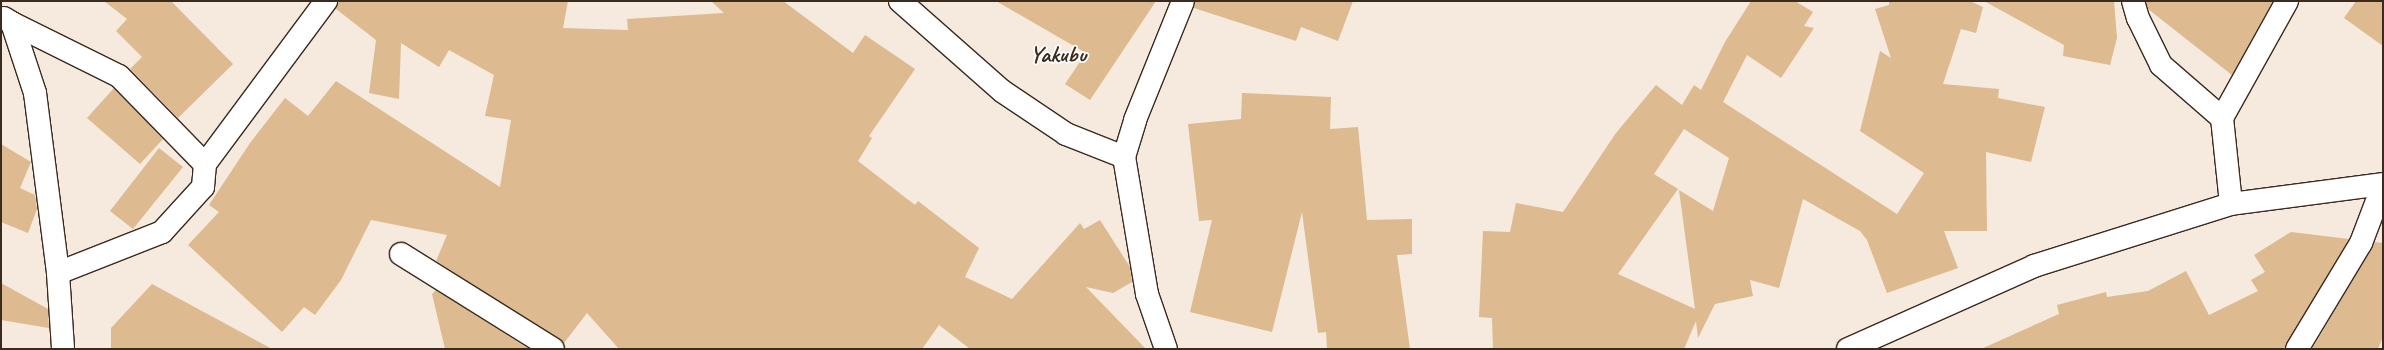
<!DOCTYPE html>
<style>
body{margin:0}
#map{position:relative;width:2384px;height:350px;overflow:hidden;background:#f5eadd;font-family:Caveat,sans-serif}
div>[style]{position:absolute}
.building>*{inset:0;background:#ddba8f}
.roads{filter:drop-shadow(1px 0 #3b2a1e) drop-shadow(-1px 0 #3b2a1e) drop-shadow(0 1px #3b2a1e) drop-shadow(0 -1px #3b2a1e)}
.street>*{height:22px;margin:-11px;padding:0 11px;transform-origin:11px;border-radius:11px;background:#fff}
.secondary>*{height:22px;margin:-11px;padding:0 11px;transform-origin:11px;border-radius:11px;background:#fff}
span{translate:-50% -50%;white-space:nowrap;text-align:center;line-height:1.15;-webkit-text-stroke:3.5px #fff;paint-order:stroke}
.district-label{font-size:23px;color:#3b2a1e;font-weight:700}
.frame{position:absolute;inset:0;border:2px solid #3b2a1e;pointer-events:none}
</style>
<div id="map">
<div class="building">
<i style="clip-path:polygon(104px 1px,171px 1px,233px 64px,178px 118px,130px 69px,142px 57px,116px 31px,127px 19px)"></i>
<i style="clip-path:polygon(338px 1px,568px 1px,563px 28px,628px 30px,627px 19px,724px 13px,711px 1px,783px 1px,853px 53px,865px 35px,915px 69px,869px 136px,872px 138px,858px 161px,915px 205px,918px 201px,979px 248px,965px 277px,1012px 299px,1080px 223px,1084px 229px,1100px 220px,1130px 267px,1132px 282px,1113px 293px,1086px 287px,1146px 349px,970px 349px,939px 325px,922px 349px,619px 349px,587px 313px,564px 343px,436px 261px,447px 235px,371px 220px,341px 280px,315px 315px,304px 307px,282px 332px,188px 245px,219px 212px,209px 205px,250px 143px,285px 98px,308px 116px,336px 81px,500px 187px,511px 120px,485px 116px,494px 75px,449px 50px,439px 67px,401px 43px,399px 99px,369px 93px,376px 40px,336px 9px)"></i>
<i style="clip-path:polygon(996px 1px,1156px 1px,1090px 100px,1065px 84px,1086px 53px)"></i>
<i style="clip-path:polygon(1195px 1px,1353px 1px,1338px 41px,1301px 27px,1296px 41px,1194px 8px)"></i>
<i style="clip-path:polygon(evenodd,1751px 1px,1795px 1px,1813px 12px,1804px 26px,1814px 28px,1781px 78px,1747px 55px,1723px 102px,1897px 214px,1924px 173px,1860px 131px,1880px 51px,1891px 58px,1875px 9px,1889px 5px,1889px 1px,1970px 1px,1983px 7px,1976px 33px,1961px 29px,1943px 84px,1999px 89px,1998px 98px,2045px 107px,2031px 162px,1986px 152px,1987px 231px,1944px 231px,1958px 268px,1887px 293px,1867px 240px,1860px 231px,1803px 199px,1779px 288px,1750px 280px,1753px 296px,1715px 304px,1698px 338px,1696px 321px,1684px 349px,1493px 349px,1492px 318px,1479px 317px,1483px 231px,1510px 232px,1516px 203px,1563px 212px,1616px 133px,1656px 85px,1682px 105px,1694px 85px,1701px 90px,1725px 42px,1751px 1px,1684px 129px,1729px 158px,1713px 211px,1679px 190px,1695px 309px,1618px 274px,1678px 189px,1654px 174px,1684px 129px)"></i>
<i style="clip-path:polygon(1984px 1px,2114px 1px,2117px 38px,2110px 65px,2063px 56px,2064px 45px)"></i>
<i style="clip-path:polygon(2146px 1px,2273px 1px,2232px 75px,2148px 9px)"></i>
<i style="clip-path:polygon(2356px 1px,2383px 1px,2383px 46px,2344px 18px)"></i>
<i style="clip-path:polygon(114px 88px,163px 139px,140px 164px,87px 118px)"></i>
<i style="clip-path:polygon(1242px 93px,1331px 97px,1330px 129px,1358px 127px,1367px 220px,1412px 219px,1412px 254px,1397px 255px,1410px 349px,1327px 349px,1326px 332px,1318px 333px,1302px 212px,1272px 332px,1190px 312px,1212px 220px,1199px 221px,1188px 124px,1241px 119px)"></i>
<i style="clip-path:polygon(1px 144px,31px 162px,20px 188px,35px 195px,37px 209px,28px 233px,1px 222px)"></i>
<i style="clip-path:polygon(159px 148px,183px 167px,133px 229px,110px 211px)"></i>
<i style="clip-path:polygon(2291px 232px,2349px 239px,2285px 349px,1981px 349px,2059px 314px,2057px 305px,2106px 292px,2107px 297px,2148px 291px,2186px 271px,2209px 315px,2258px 291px,2251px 280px,2265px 272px,2254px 255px)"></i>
<i style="clip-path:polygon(2375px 242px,2383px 243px,2383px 337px,2378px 349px,2312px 349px)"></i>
<i style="clip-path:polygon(1px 283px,48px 309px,49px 328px,1px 320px)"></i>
<i style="clip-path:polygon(152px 284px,272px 349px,111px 349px,111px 328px)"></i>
<i style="clip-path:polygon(436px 290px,529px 349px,445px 349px,432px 294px)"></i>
</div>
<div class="roads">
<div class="street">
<i style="left:900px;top:1px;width:136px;rotate:41.4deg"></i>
<i style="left:1002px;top:91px;width:77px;rotate:33.9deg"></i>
<i style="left:1066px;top:134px;width:62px;rotate:21.6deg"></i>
<i style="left:2133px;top:1px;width:18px;rotate:74deg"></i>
<i style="left:2138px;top:18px;width:52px;rotate:63.9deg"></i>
<i style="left:2161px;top:65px;width:81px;rotate:41deg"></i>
<i style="left:2222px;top:118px;width:86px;rotate:84deg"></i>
<i style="left:4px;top:18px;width:9px;rotate:32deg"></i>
<i style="left:12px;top:23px;width:74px;rotate:71.8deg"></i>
<i style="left:35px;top:93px;width:181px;rotate:82.7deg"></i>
<i style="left:58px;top:273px;width:76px;rotate:86.2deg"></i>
<i style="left:12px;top:23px;width:119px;rotate:26.4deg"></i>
<i style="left:119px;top:76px;width:123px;rotate:45.7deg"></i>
<i style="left:205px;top:164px;width:203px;rotate:-53.4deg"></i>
<i style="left:2222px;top:118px;width:134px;rotate:-60.9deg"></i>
<i style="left:401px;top:254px;width:179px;rotate:32deg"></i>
<i style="left:58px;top:273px;width:112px;rotate:-21.5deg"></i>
<i style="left:162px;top:232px;width:61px;rotate:-47.7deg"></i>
<i style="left:203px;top:187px;width:23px;rotate:-85deg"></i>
<i style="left:1166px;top:349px;width:58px;rotate:-109.1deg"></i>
<i style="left:1147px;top:294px;width:139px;rotate:-99.5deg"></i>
<i style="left:1124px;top:157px;width:39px;rotate:-73deg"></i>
<i style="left:1135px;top:120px;width:128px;rotate:-68deg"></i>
<i style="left:2297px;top:349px;width:124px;rotate:-58.9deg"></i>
<i style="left:2361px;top:243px;width:62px;rotate:-69.2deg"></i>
</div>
<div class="secondary">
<i style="left:1848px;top:349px;width:204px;rotate:-24deg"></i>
<i style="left:2034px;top:266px;width:207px;rotate:-17.5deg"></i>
<i style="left:2231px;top:204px;width:153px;rotate:-7.5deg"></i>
</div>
</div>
<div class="district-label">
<span style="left:1058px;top:55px">Yakubu</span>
</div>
<div class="frame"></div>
</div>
